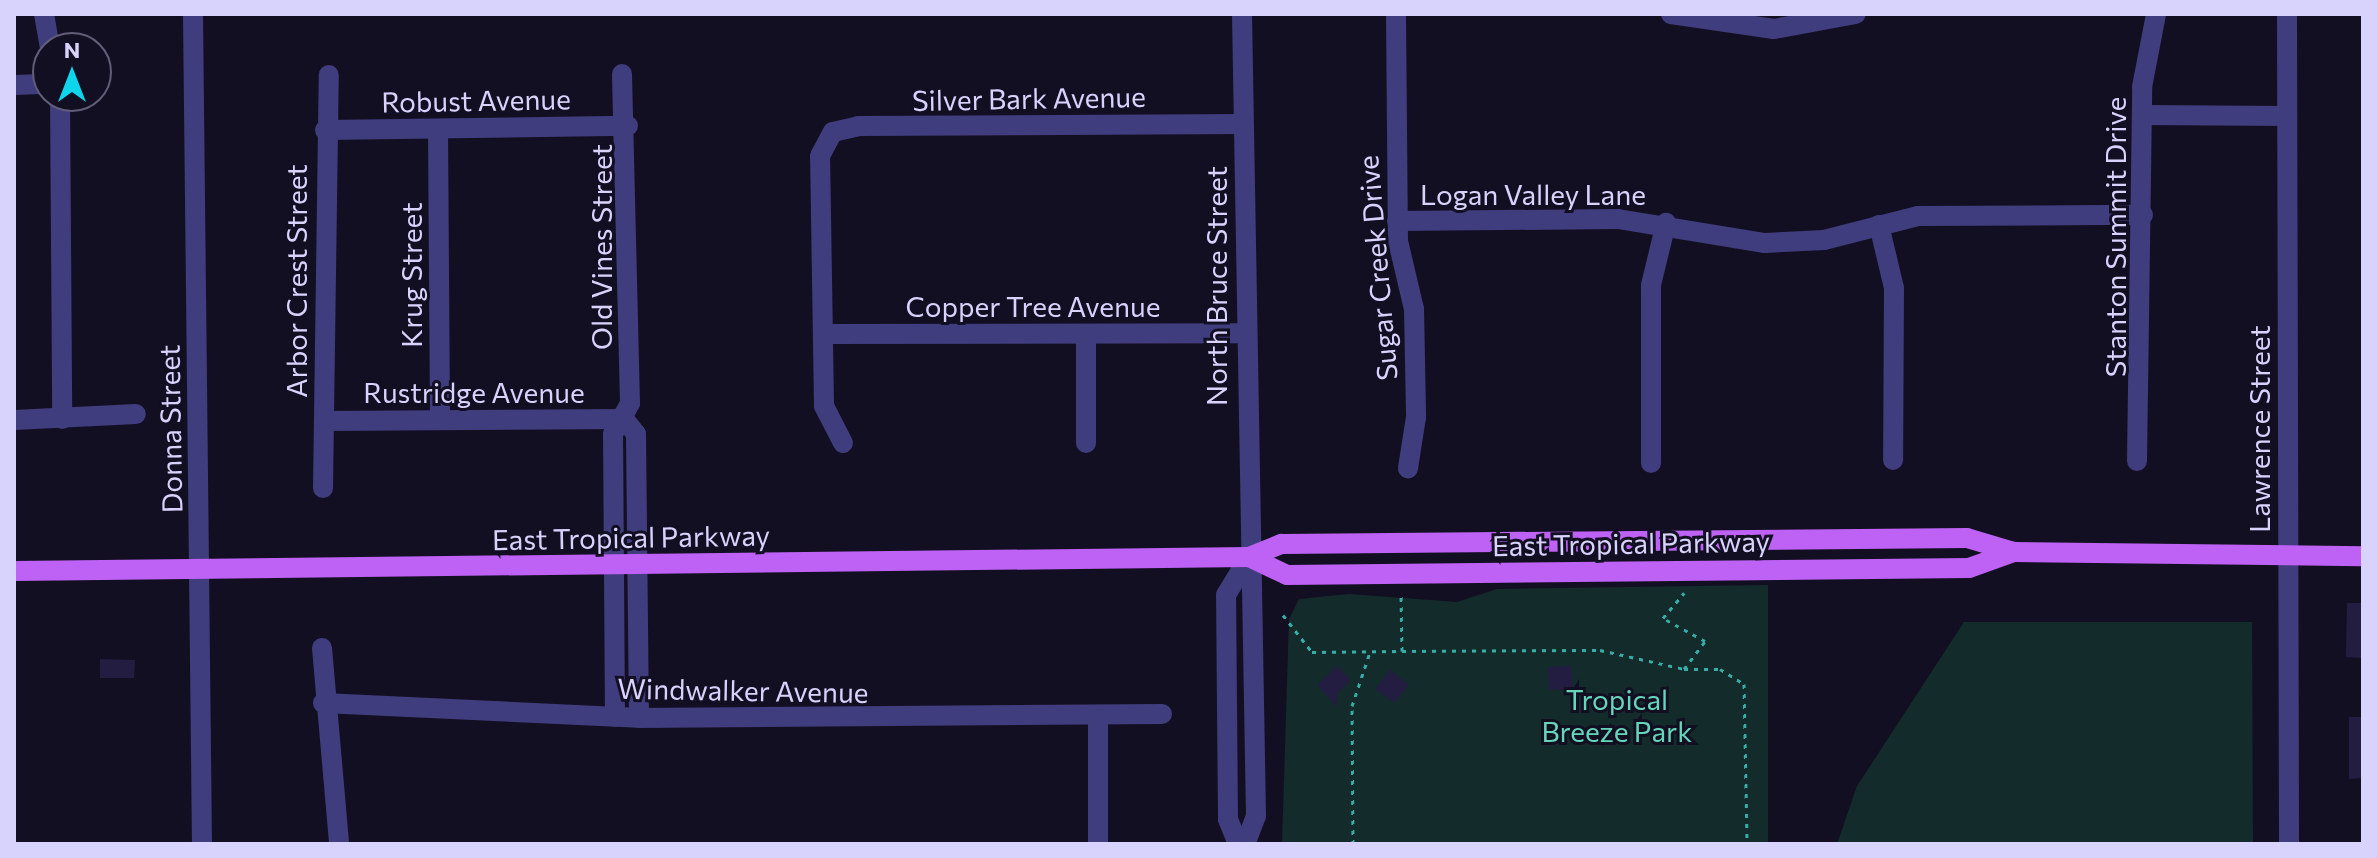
<!DOCTYPE html>
<style>
body{margin:0}
#map{position:relative;width:2377px;height:858px;overflow:hidden;background:#130f22;font-family:Commissioner,sans-serif}
div>[style]{position:absolute}
.green>*{inset:0;background:#132b2b}
.building>*{inset:0;background:#241d42}
.path>*{height:3px;margin-top:-1.5px;transform-origin:0;background:repeating-linear-gradient(90deg,#36ada6 0 4px,transparent 0 10px)}
.minor>*{height:20px;margin:-10px;padding:0 10px;transform-origin:10px;border-radius:10px;background:#403d7e}
.major>*{height:20px;margin:-10px;padding:0 10px;transform-origin:10px;border-radius:10px;background:#be61f5}
span{translate:-50% -50%;white-space:nowrap;text-align:center;line-height:1.15;-webkit-text-stroke:6px #130f22;paint-order:stroke}
.street-label{font-size:28px;color:#d8d3fc}
.park-label{font-size:28px;color:#64d7bb}
.frame{position:absolute;inset:0;border:16px solid #d8d3fc;pointer-events:none}
.north{position:absolute;left:32px;top:32px;width:80px;height:80px;box-sizing:border-box;background:#130f22;border:2px solid #625d79;border-radius:50%;rotate:0deg;font-size:22px;font-weight:700;line-height:32px;text-align:center;color:#d8d3fc}
.north::after{content:'';display:block;margin:auto;width:28px;height:36px;background:#0fd5ec;clip-path:polygon(50% 0,100% 100%,50% 72%,0 100%)}
</style>
<div id="map">
<div class="green">
<i style="clip-path:polygon(1768px 585px,1768px 844px,1282px 844px,1289px 619px,1299px 599px,1349px 594px,1457px 602px,1497px 589px)"></i>
<i style="clip-path:polygon(1964px 622px,2252px 622px,2253px 844px,1837px 844px,1857px 786px)"></i>
</div>
<div class="building">
<i style="clip-path:polygon(2347px 603px,2362px 603px,2363px 658px,2346px 657px)"></i>
<i style="clip-path:polygon(100px 659px,135px 660px,134px 678px,100px 678px)"></i>
<i style="clip-path:polygon(1337px 666px,1351px 680px,1337px 694px,1337px 707px,1317px 685px)"></i>
<i style="clip-path:polygon(1571px 666px,1573px 689px,1549px 690px,1548px 667px)"></i>
<i style="clip-path:polygon(1390px 670px,1409px 685px,1394px 703px,1375px 689px)"></i>
<i style="clip-path:polygon(2349px 717px,2363px 717px,2363px 778px,2349px 779px)"></i>
</div>
<div class="path">
<i style="left:1283px;top:615px;width:47px;rotate:51.9deg"></i>
<i style="left:1312px;top:652px;width:90px;rotate:-0.6deg"></i>
<i style="left:1402px;top:651px;width:58px;rotate:-91deg"></i>
<i style="left:1402px;top:651px;width:198px;rotate:-0.3deg"></i>
<i style="left:1600px;top:650px;width:86px;rotate:12.7deg"></i>
<i style="left:1684px;top:669px;width:35px;rotate:-53deg"></i>
<i style="left:1705px;top:641px;width:48px;rotate:-151.3deg"></i>
<i style="left:1663px;top:618px;width:33px;rotate:-50deg"></i>
<i style="left:1684px;top:669px;width:36px"></i>
<i style="left:1720px;top:669px;width:28px;rotate:32deg"></i>
<i style="left:1744px;top:684px;width:160px;rotate:88.9deg"></i>
<i style="left:1353px;top:844px;width:138px;rotate:-90.4deg"></i>
<i style="left:1352px;top:706px;width:57px;rotate:-71.6deg"></i>
</div>
<div class="minor">
<i style="left:44px;top:14px;width:35px;rotate:80deg"></i>
<i style="left:193px;top:14px;width:830px;rotate:89.38deg"></i>
<i style="left:1242px;top:14px;width:802px;rotate:89deg"></i>
<i style="left:1256px;top:816px;width:30px;rotate:111deg"></i>
<i style="left:1396px;top:14px;width:227px;rotate:89.5deg"></i>
<i style="left:1398px;top:241px;width:70px;rotate:76.8deg"></i>
<i style="left:1414px;top:309px;width:108px;rotate:88.9deg"></i>
<i style="left:1416px;top:417px;width:52px;rotate:98.9deg"></i>
<i style="left:1671px;top:14px;width:104px;rotate:8.3deg"></i>
<i style="left:1774px;top:29px;width:83px;rotate:-10.4deg"></i>
<i style="left:2287px;top:14px;width:830px;rotate:89.86deg"></i>
<i style="left:14px;top:85px;width:34px;rotate:-2deg"></i>
<i style="left:60px;top:96px;width:323px;rotate:89.6deg"></i>
<i style="left:2142px;top:115px;width:145px;rotate:0.4deg"></i>
<i style="left:325px;top:130px;width:303px;rotate:-0.8deg"></i>
<i style="left:438px;top:130px;width:290px;rotate:89.6deg"></i>
<i style="left:1397px;top:221px;width:221px;rotate:-0.5deg"></i>
<i style="left:1618px;top:219px;width:149px;rotate:9.3deg"></i>
<i style="left:1765px;top:243px;width:59px;rotate:-2.9deg"></i>
<i style="left:1824px;top:240px;width:97px;rotate:-14.3deg"></i>
<i style="left:1918px;top:216px;width:225px;rotate:-0.3deg"></i>
<i style="left:1879px;top:225px;width:65px;rotate:76.6deg"></i>
<i style="left:1894px;top:288px;width:172px;rotate:90.3deg"></i>
<i style="left:823px;top:334px;width:420px;rotate:-0.1deg"></i>
<i style="left:1086px;top:334px;width:109px;rotate:90deg"></i>
<i style="left:624px;top:419px;width:19px;rotate:51deg"></i>
<i style="left:636px;top:434px;width:284px;rotate:89.4deg"></i>
<i style="left:14px;top:420px;width:122px;rotate:-2.8deg"></i>
<i style="left:324px;top:421px;width:300px;rotate:-0.4deg"></i>
<i style="left:843px;top:443px;width:42px;rotate:-117.2deg"></i>
<i style="left:824px;top:406px;width:250px;rotate:-90.9deg"></i>
<i style="left:820px;top:156px;width:27px;rotate:-62deg"></i>
<i style="left:833px;top:132px;width:26px;rotate:-13deg"></i>
<i style="left:858px;top:126px;width:385px;rotate:-0.3deg"></i>
<i style="left:2137px;top:461px;width:374px;rotate:-89.2deg"></i>
<i style="left:2142px;top:87px;width:74px;rotate:-79.1deg"></i>
<i style="left:1651px;top:463px;width:178px;rotate:-90deg"></i>
<i style="left:1651px;top:285px;width:64px;rotate:-76.4deg"></i>
<i style="left:323px;top:488px;width:413px;rotate:-89.2deg"></i>
<i style="left:322px;top:648px;width:197px;rotate:85deg"></i>
<i style="left:323px;top:703px;width:316px;rotate:2.7deg"></i>
<i style="left:639px;top:718px;width:523px;rotate:-0.44deg"></i>
<i style="left:615px;top:717px;width:283px;rotate:-90.4deg"></i>
<i style="left:613px;top:434px;width:35px;rotate:-61deg"></i>
<i style="left:630px;top:403px;width:329px;rotate:-91.4deg"></i>
<i style="left:1098px;top:844px;width:129px;rotate:-90deg"></i>
<i style="left:1238px;top:844px;width:27px;rotate:-112deg"></i>
<i style="left:1228px;top:819px;width:224px;rotate:-90.5deg"></i>
<i style="left:1226px;top:595px;width:44px;rotate:-58.8deg"></i>
</div>
<div class="major">
<i style="left:1249px;top:557px;width:42px;rotate:25.3deg"></i>
<i style="left:1287px;top:575px;width:682px;rotate:-0.59deg"></i>
<i style="left:1969px;top:568px;width:48px;rotate:-19.6deg"></i>
<i style="left:14px;top:571px;width:1235px;rotate:-0.65deg"></i>
<i style="left:1249px;top:557px;width:35px;rotate:-22deg"></i>
<i style="left:1282px;top:544px;width:685px;rotate:-0.5deg"></i>
<i style="left:1967px;top:538px;width:49px;rotate:16.6deg"></i>
<i style="left:2014px;top:552px;width:349px;rotate:0.7deg"></i>
</div>
<div class="street-label">
<span style="left:1029px;top:98px;rotate:-1deg">Silver Bark Avenue</span>
<span style="left:476px;top:100px;rotate:-1deg">Robust Avenue</span>
<span style="left:1533px;top:194px">Logan Valley Lane</span>
<span style="left:2115px;top:237px;rotate:-90deg">Stanton Summit Drive</span>
<span style="left:601px;top:247px;rotate:-90deg">Old Vines Street</span>
<span style="left:1377px;top:268px;rotate:-95deg">Sugar Creek Drive</span>
<span style="left:411px;top:275px;rotate:-90deg">Krug Street</span>
<span style="left:296px;top:281px;rotate:-90deg">Arbor Crest Street</span>
<span style="left:1216px;top:286px;rotate:-90deg">North Bruce Street</span>
<span style="left:1033px;top:306px">Copper Tree Avenue</span>
<span style="left:474px;top:392px">Rustridge Avenue</span>
<span style="left:170px;top:429px;rotate:-91deg">Donna Street</span>
<span style="left:2259px;top:429px;rotate:-90deg">Lawrence Street</span>
<span style="left:631px;top:537px;rotate:-1deg">East Tropical Parkway</span>
<span style="left:1631px;top:543px;rotate:-1deg">East Tropical Parkway</span>
<span style="left:743px;top:690px;rotate:1deg">Windwalker Avenue</span>
</div>
<div class="park-label">
<span style="left:1617px;top:715px">Tropical<br>Breeze Park</span>
</div>
<div class="frame"></div>
<div class="north">N</div>
</div>
